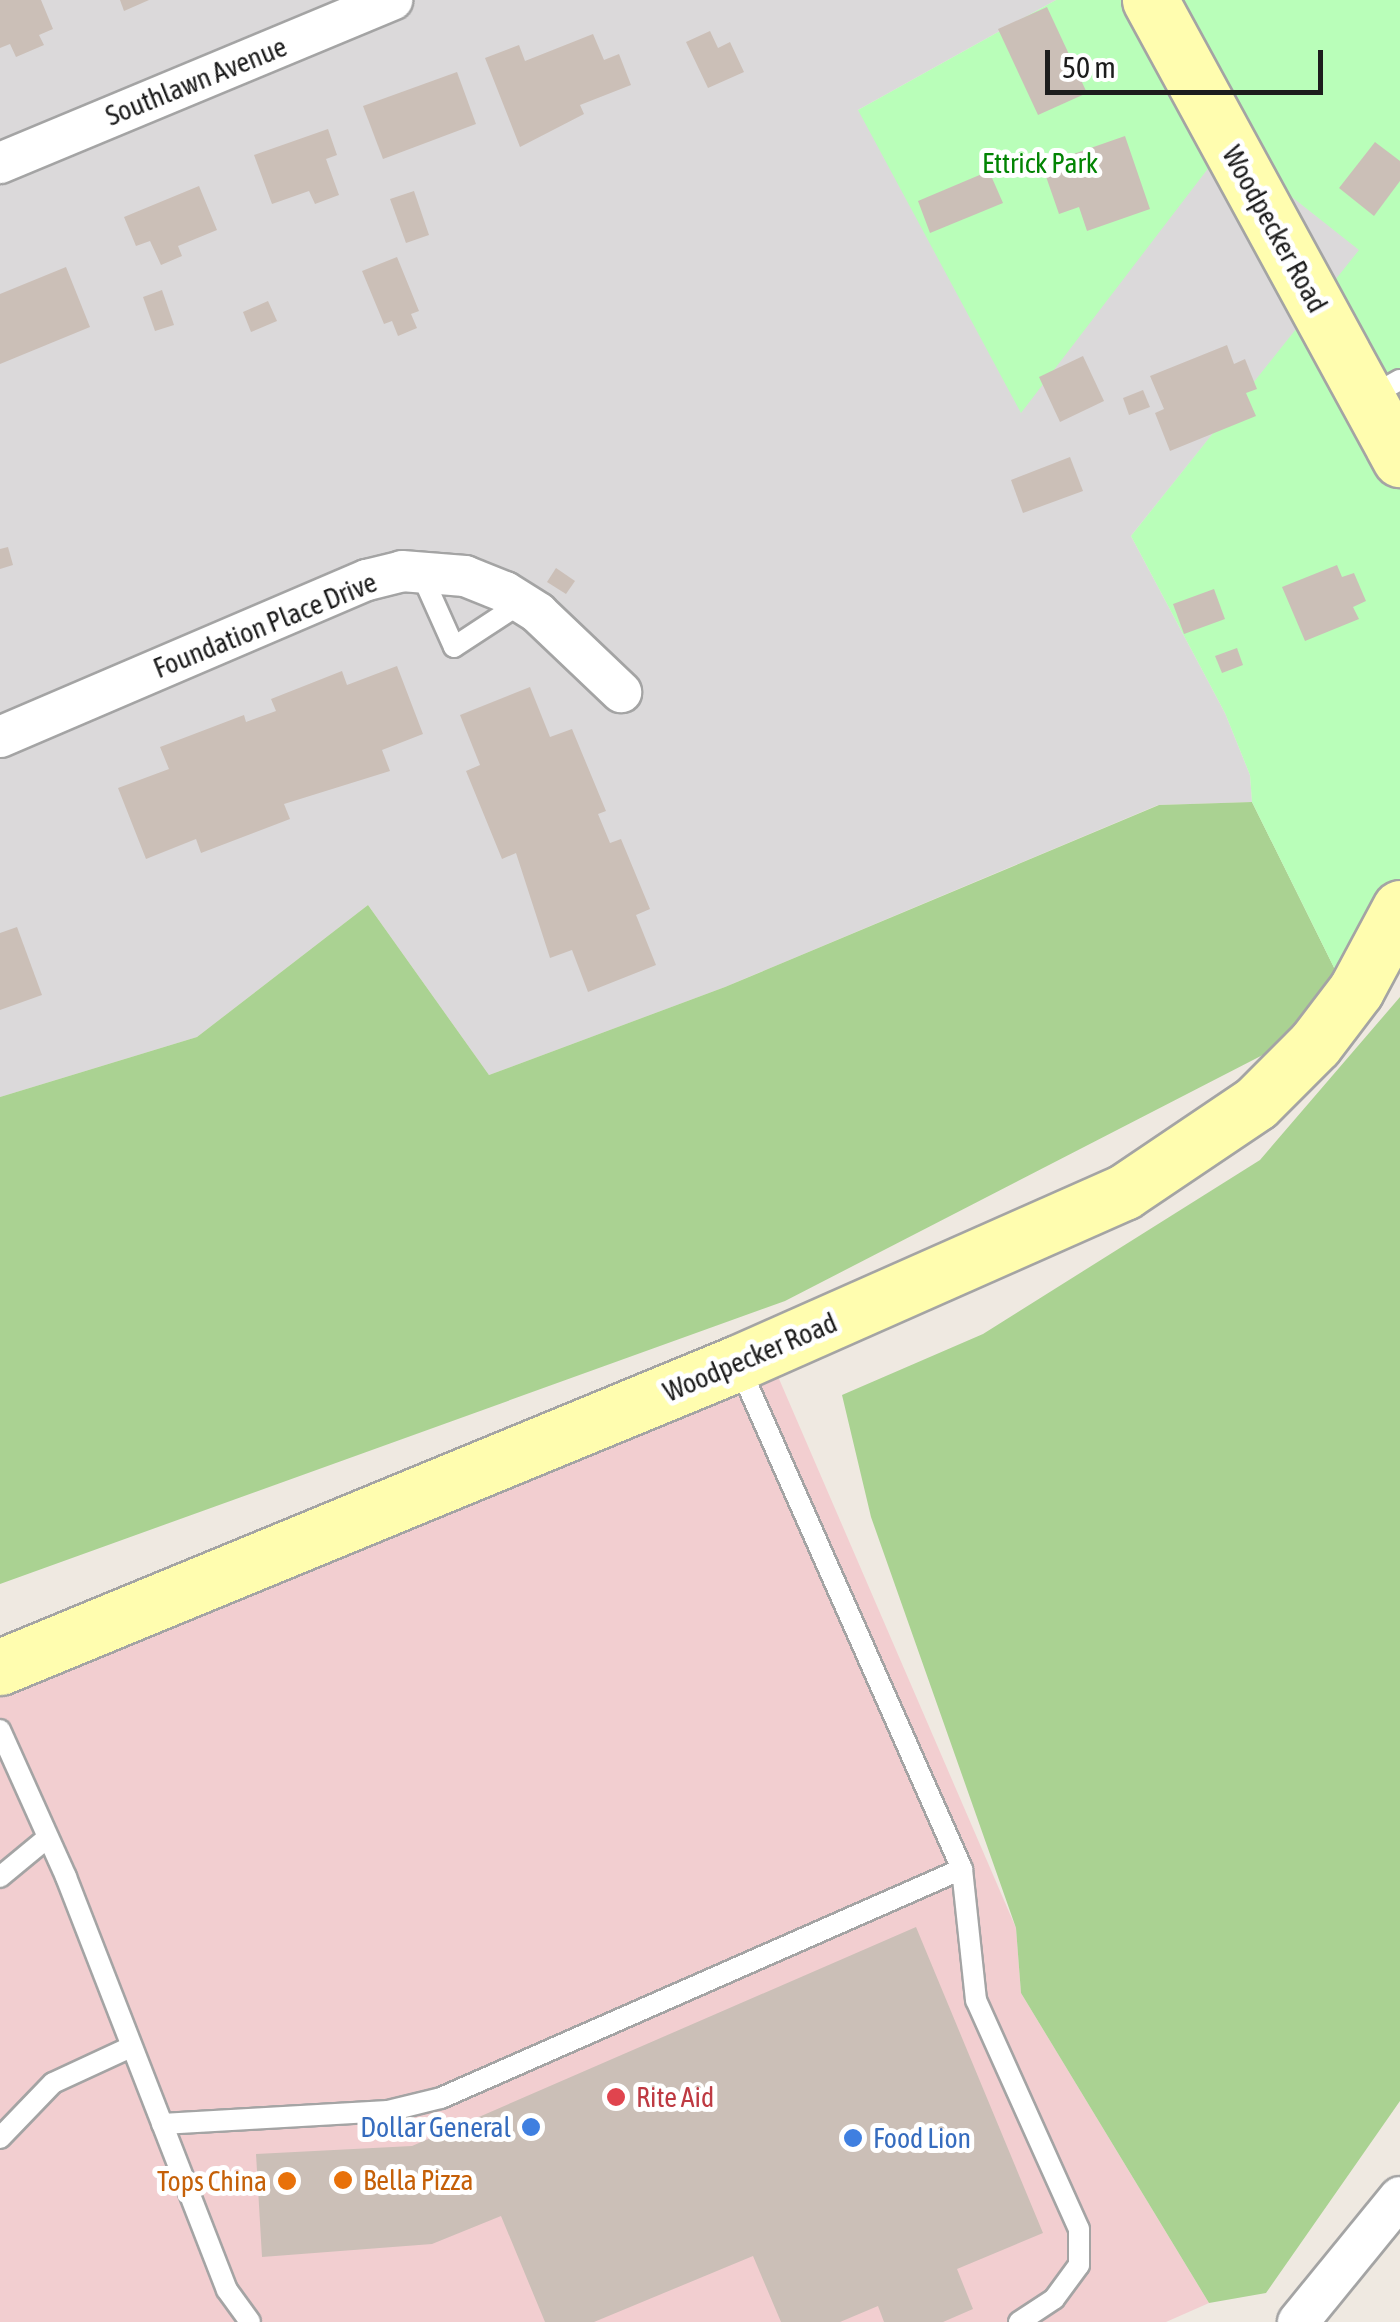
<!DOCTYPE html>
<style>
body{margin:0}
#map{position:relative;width:1400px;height:2322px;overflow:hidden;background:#efe9e1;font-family:"Asap Condensed",sans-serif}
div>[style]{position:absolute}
.residential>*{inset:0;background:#dbd9da}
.commercial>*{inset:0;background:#f2ced0}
.forest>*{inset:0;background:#aad292}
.park>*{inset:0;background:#b9feb9}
.building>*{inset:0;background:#cbbfb7}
.roads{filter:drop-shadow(2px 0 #a4a4a4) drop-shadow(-2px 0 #a4a4a4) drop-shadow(0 2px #a4a4a4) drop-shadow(0 -2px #a4a4a4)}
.lane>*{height:20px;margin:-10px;padding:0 10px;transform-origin:10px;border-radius:10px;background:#fff}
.street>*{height:40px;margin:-20px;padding:0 20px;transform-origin:20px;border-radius:20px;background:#fff}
.secondary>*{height:55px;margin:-27.5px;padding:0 27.5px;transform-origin:27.5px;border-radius:27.5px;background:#fffdaf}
.dots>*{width:28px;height:28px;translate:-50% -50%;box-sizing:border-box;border:5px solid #fff;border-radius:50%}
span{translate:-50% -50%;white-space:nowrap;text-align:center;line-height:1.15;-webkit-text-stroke:10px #fff;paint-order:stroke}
.street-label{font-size:28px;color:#1d1d1d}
.park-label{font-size:28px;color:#028403}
.health-label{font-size:28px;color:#be3a42}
.left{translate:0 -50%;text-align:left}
.shop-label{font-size:28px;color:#366cbe}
.right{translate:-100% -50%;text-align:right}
.food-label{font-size:28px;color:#c56008}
.scale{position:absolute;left:1045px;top:50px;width:278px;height:45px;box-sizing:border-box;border:5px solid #1d1d1d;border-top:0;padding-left:12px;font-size:30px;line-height:35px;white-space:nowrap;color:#1d1d1d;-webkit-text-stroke:8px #fff;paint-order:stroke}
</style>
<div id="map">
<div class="residential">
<i style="clip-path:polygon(0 0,1056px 0,858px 110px,1168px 219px,1226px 145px,1360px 250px,1131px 536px,1225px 713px,1250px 775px,1252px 802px,1158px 805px,725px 987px,489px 1075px,368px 905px,197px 1037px,0 1097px)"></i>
</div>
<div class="commercial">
<i style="clip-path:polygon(767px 1351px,1016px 1928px,1021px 1993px,1209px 2303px,1166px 2322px,0 2322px,0 1668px)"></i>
</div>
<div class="forest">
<i style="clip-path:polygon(1252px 802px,1354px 1008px,785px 1301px,0 1584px,0 1097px,197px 1037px,368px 905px,489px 1075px,725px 987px,1159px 805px)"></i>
<i style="clip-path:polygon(1400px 997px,1400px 2101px,1266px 2293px,1209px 2303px,1021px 1993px,1016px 1928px,871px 1517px,842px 1395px,983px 1334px,1260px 1160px)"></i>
</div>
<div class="park">
<i style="clip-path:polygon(1056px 0,1400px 0,1400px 967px,1354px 1008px,1252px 802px,1250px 775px,1225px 713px,1131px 536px,1359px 250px,1226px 145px,1021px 413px,858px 110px)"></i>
</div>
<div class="building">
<i style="clip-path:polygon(0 0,41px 0,53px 29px,39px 35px,44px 45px,16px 57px,10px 44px,0 48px)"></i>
<i style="clip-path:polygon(120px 0,149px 0,124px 11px)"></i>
<i style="clip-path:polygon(1047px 7px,1087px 93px,1038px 115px,998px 29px)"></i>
<i style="clip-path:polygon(710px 31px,718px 48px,730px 42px,744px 72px,708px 88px,686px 42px)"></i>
<i style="clip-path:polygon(593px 34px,604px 60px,619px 54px,631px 85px,580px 105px,584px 114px,520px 147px,485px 58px,519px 45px,525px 61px)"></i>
<i style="clip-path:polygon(457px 72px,476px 124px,383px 159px,363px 106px)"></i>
<i style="clip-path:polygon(328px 129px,337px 155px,326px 159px,339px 195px,315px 204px,309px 191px,272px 204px,254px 155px)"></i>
<i style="clip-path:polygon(1125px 136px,1150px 209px,1087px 231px,1079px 207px,1059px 214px,1042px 165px)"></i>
<i style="clip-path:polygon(1375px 142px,1400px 161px,1400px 181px,1374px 216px,1339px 188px)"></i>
<i style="clip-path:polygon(989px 171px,1003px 203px,930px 233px,918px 201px)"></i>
<i style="clip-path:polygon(199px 186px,217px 230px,178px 246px,182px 256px,161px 265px,150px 241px,136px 246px,124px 217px)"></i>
<i style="clip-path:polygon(414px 191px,429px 235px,406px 243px,390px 199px)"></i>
<i style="clip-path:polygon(397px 257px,419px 311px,411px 314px,417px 328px,398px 336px,392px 321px,384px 324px,362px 271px)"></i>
<i style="clip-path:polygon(66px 267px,90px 327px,0 364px,0 294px)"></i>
<i style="clip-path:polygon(162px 290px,174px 325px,155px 331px,143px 297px)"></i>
<i style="clip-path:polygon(268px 301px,277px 321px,251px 332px,243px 312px)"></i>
<i style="clip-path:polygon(1227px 345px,1234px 364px,1245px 359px,1257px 389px,1246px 393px,1256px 416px,1170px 451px,1155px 413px,1164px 409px,1150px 376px)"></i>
<i style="clip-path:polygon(1083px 356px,1104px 401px,1060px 422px,1039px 377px)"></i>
<i style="clip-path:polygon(1143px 390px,1150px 407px,1129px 415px,1123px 398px)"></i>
<i style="clip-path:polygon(1070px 457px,1083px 491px,1023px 513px,1011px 480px)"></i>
<i style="clip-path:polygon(8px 547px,13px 565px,0 569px,0 549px)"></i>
<i style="clip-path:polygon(1337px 565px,1342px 577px,1354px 573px,1366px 601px,1353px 607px,1359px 619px,1305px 641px,1282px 587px)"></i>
<i style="clip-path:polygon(556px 568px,575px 581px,566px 594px,547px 582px)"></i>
<i style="clip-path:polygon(1214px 589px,1225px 619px,1184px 634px,1173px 604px)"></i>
<i style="clip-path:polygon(1237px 648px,1243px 665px,1222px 673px,1215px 656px)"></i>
<i style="clip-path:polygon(397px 666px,423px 734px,382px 750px,390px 771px,284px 804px,290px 819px,201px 853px,196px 839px,146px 859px,118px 788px,169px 769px,160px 747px,244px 715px,246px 722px,276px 711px,271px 699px,342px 671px,347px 685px)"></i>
<i style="clip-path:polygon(530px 687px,550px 737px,572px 729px,606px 811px,598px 814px,610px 843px,621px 839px,650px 909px,636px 915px,656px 965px,588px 992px,572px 950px,550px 958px,516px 853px,502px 859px,466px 771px,480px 765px,460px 715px)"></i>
<i style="clip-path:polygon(17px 927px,42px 995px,0 1010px,0 933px)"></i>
<i style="clip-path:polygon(916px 1927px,1043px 2233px,957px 2269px,973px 2309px,943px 2322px,884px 2322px,878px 2306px,840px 2322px,781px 2322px,753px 2256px,594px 2322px,545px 2322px,501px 2216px,432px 2244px,262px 2257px,256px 2154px,412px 2146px)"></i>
</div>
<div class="roads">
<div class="lane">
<i style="left:1369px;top:397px;width:35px;rotate:-29deg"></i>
<i style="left:420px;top:571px;width:83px;rotate:65.9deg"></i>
<i style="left:454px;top:647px;width:80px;rotate:-33.3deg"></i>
<i style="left:739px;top:1366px;width:550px;rotate:66.09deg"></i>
<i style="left:962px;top:1869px;width:132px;rotate:83.9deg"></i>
<i style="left:976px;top:2000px;width:251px;rotate:65.8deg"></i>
<i style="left:1079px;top:2229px;width:36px;rotate:90deg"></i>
<i style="left:1079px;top:2265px;width:42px;rotate:126.3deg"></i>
<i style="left:1054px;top:2299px;width:42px;rotate:146.7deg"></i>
<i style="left:0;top:1730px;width:161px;rotate:65.8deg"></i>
<i style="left:66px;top:1877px;width:443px;rotate:68.7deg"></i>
<i style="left:227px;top:2290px;width:39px;rotate:54deg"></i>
<i style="left:0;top:1877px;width:60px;rotate:-39.6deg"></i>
<i style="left:162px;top:2124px;width:226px;rotate:-3.3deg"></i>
<i style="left:388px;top:2111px;width:55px;rotate:-13.8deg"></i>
<i style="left:441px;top:2098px;width:569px;rotate:-23.73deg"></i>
<i style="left:0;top:2138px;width:76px;rotate:-46.1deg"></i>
<i style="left:53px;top:2083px;width:86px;rotate:-24.8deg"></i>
</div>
<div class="street">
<i style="left:0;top:163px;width:425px;rotate:-22.6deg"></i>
<i style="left:0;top:737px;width:399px;rotate:-23.2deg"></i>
<i style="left:367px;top:580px;width:36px;rotate:-14deg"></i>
<i style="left:402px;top:571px;width:63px;rotate:4.5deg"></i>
<i style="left:465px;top:576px;width:43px;rotate:21.8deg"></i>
<i style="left:505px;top:592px;width:39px;rotate:32deg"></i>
<i style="left:538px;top:613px;width:115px;rotate:43.6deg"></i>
<i style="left:1298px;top:2322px;width:161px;rotate:-50.8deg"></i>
</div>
<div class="secondary">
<i style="left:1150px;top:0;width:523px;rotate:61.42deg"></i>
<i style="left:0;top:1667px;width:798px;rotate:-22.39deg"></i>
<i style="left:738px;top:1363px;width:422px;rotate:-23.9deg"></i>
<i style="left:1124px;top:1192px;width:159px;rotate:-34deg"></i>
<i style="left:1256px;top:1103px;width:83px;rotate:-45deg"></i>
<i style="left:1315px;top:1044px;width:68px;rotate:-52.8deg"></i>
<i style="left:1356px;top:990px;width:93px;rotate:-61.8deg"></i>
</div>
</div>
<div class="dots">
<i style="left:616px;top:2097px;background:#e0444e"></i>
<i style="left:531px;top:2127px;background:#3f7fe0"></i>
<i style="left:853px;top:2138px;background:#3f7fe0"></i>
<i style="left:343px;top:2180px;background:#e8710a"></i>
<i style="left:287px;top:2181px;background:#e8710a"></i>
</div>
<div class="street-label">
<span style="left:196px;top:81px;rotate:-22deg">Southlawn Avenue</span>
<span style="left:1275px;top:229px;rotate:61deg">Woodpecker Road</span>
<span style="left:265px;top:625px;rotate:-22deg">Foundation Place Drive</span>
<span style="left:750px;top:1357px;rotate:-23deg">Woodpecker Road</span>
</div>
<div class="park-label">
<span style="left:1040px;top:163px">Ettrick Park</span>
</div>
<div class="health-label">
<span class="left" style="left:636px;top:2097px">Rite Aid</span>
</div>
<div class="shop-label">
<span class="right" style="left:511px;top:2127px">Dollar General</span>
<span class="left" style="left:873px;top:2138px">Food Lion</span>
</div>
<div class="food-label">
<span class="left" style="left:363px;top:2180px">Bella Pizza</span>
<span class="right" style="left:267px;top:2181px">Tops China</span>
</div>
<div class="scale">50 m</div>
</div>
